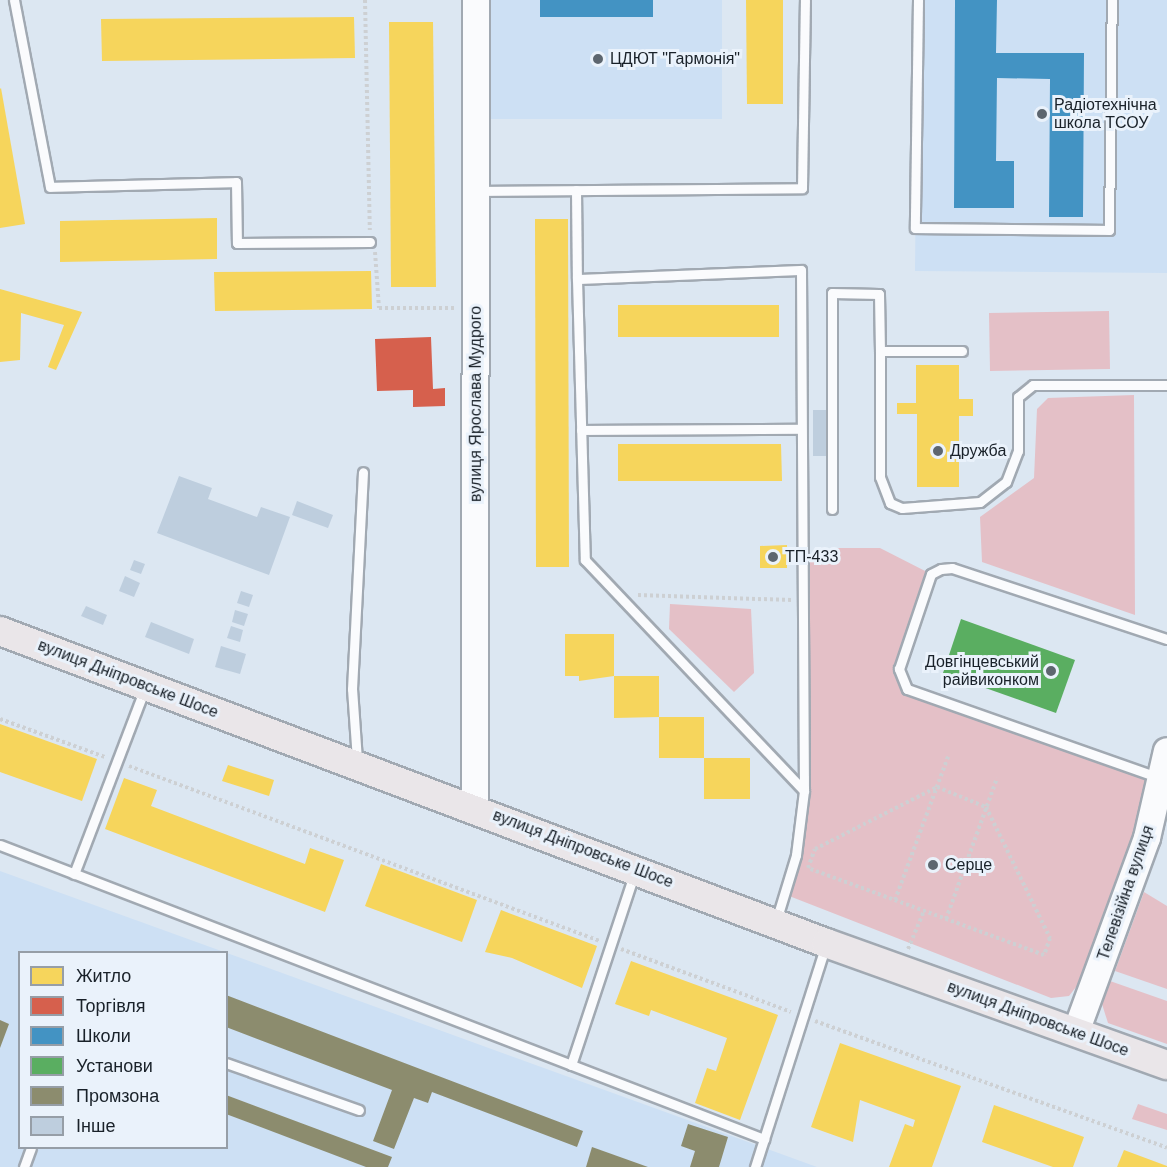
<!DOCTYPE html>
<meta charset="utf-8">
<style>
body{margin:0}
#map{position:relative;width:1167px;height:1167px;overflow:hidden;background:#dce7f2;font-family:Helvetica,sans-serif}
div>[style]{position:absolute}
.built>*{inset:0;background:#cde0f4}
.green>*{inset:0;background:#e4c0c7}
.homes>*{inset:0;background:#f6d55c}
.shops>*{inset:0;background:#d6604d}
.schools>*{inset:0;background:#4393c3}
.public>*{inset:0;background:#5aae61}
.industry>*{inset:0;background:#8c8c6e}
.building>*{inset:0;background:#becede}
.path>*{height:4px;margin-top:-2px;transform-origin:0;background:repeating-linear-gradient(90deg,#cdd0d3 0 3px,transparent 0 6px)}
.roads{filter:drop-shadow(2px 0 #a1a9b2) drop-shadow(-2px 0 #a1a9b2) drop-shadow(0 2px #a1a9b2) drop-shadow(0 -2px #a1a9b2)}
.lane>*{height:9px;margin:-4.5px;padding:0 4.5px;transform-origin:4.5px;border-radius:4.5px;background:#fafbfd}
.secondary>*{height:26px;margin:-13px;padding:0 13px;transform-origin:13px;border-radius:13px;background:#fafbfd}
.primary>*{height:28px;margin:-14px;padding:0 14px;transform-origin:14px;border-radius:14px;background:#eae6e9}
.dots>*{width:16px;height:16px;translate:-50% -50%;box-sizing:border-box;border:3px solid #eaf2fb;border-radius:50%}
span{translate:-50% -50%;white-space:nowrap;text-align:center;line-height:1.15;-webkit-text-stroke:6px #eaf2fb;paint-order:stroke}
.poi-label{font-size:16px;color:#192129}
.left{translate:0 -50%;text-align:left}
.right{translate:-100% -50%;text-align:right}
.street-label{font-size:16px;color:#192129}
.legend{position:absolute;left:18px;top:951px;width:210px;height:198px;box-sizing:border-box;background:#eaf2fb;border:2px solid #969ea7;margin:0;padding:8px 10px;list-style:none;font-size:18px;color:#192129}
.legend li{display:flex;align-items:center;gap:12px;height:30px}
.legend b{width:30px;border:2px solid #969ea7}
</style>
<div id="map">
<div class="built">
<i style="clip-path:polygon(475px 0,722px 0,722px 119px,475px 119px)"></i>
<i style="clip-path:polygon(918px 0,1167px 0,1167px 273px,915px 271px)"></i>
<i style="clip-path:polygon(0 871px,224px 952px,20px 952px,20px 1148px,226px 1148px,227px 953px,817px 1167px,0 1167px)"></i>
</div>
<div class="green">
<i style="clip-path:polygon(1109px 311px,1110px 369px,990px 371px,989px 313px)"></i>
<i style="clip-path:polygon(1134px 395px,1135px 615px,982px 562px,980px 517px,1034px 478px,1037px 409px,1048px 398px)"></i>
<i style="clip-path:polygon(832px 548px,880px 548px,931px 574px,899px 669px,907px 689px,1151px 776px,1137px 835px,1080px 982px,1069px 996px,1051px 998px,784px 894px,804px 791px,802px 562px)"></i>
<i style="clip-path:polygon(670px 604px,751px 609px,754px 673px,734px 692px,669px 629px)"></i>
<i style="clip-path:polygon(1144px 892px,1167px 906px,1167px 989px,1115px 971px)"></i>
<i style="clip-path:polygon(1110px 981px,1167px 1001px,1167px 1044px,1108px 1023px,1102px 1004px)"></i>
<i style="clip-path:polygon(1138px 1104px,1167px 1114px,1167px 1130px,1132px 1119px)"></i>
</div>
<div class="homes">
<i style="clip-path:polygon(746px 0,783px 0,783px 104px,747px 104px)"></i>
<i style="clip-path:polygon(354px 17px,355px 58px,102px 61px,101px 19px)"></i>
<i style="clip-path:polygon(389px 22px,433px 22px,436px 287px,391px 287px)"></i>
<i style="clip-path:polygon(1px 88px,25px 224px,0 228px,0 89px)"></i>
<i style="clip-path:polygon(217px 218px,217px 259px,60px 262px,60px 221px)"></i>
<i style="clip-path:polygon(535px 219px,568px 219px,569px 567px,536px 567px)"></i>
<i style="clip-path:polygon(371px 271px,372px 309px,215px 311px,214px 272px)"></i>
<i style="clip-path:polygon(0 289px,82px 312px,56px 370px,48px 367px,64px 325px,21px 313px,20px 360px,0 362px)"></i>
<i style="clip-path:polygon(618px 305px,779px 305px,779px 337px,618px 337px)"></i>
<i style="clip-path:polygon(916px 365px,959px 365px,959px 399px,973px 399px,973px 416px,959px 416px,959px 487px,917px 487px,917px 414px,897px 414px,897px 403px,916px 403px)"></i>
<i style="clip-path:polygon(618px 444px,781px 444px,782px 481px,618px 481px)"></i>
<i style="clip-path:polygon(787px 545px,787px 568px,760px 568px,760px 546px)"></i>
<i style="clip-path:polygon(565px 634px,614px 634px,614px 676px,579px 681px,579px 676px,565px 676px)"></i>
<i style="clip-path:polygon(614px 676px,659px 676px,659px 717px,614px 718px)"></i>
<i style="clip-path:polygon(659px 717px,704px 717px,704px 758px,750px 758px,750px 799px,704px 799px,704px 758px,659px 758px)"></i>
<i style="clip-path:polygon(0 724px,97px 759px,82px 801px,0 772px)"></i>
<i style="clip-path:polygon(228px 765px,274px 780px,269px 796px,222px 781px)"></i>
<i style="clip-path:polygon(124px 778px,157px 790px,151px 806px,230px 836px,305px 864px,310px 848px,344px 860px,325px 912px,105px 829px)"></i>
<i style="clip-path:polygon(381px 864px,477px 900px,462px 942px,365px 906px)"></i>
<i style="clip-path:polygon(501px 910px,597px 946px,582px 988px,512px 958px,485px 952px)"></i>
<i style="clip-path:polygon(631px 961px,778px 1015px,740px 1120px,695px 1103px,707px 1068px,716px 1071px,727px 1038px,651px 1010px,649px 1016px,615px 1004px)"></i>
<i style="clip-path:polygon(840px 1043px,961px 1086px,932px 1167px,889px 1167px,905px 1124px,913px 1127px,915px 1120px,860px 1100px,853px 1142px,811px 1127px)"></i>
<i style="clip-path:polygon(994px 1105px,1084px 1137px,1073px 1167px,1053px 1167px,982px 1142px)"></i>
<i style="clip-path:polygon(1124px 1150px,1167px 1166px,1167px 1167px,1117px 1167px)"></i>
</div>
<div class="shops">
<i style="clip-path:polygon(431px 337px,433px 389px,445px 388px,445px 406px,413px 407px,413px 390px,377px 391px,375px 339px)"></i>
</div>
<div class="schools">
<i style="clip-path:polygon(540px 0,653px 0,653px 17px,540px 17px)"></i>
<i style="clip-path:polygon(955px 0,997px 0,996px 53px,1084px 53px,1083px 217px,1049px 217px,1050px 79px,997px 78px,996px 161px,1014px 161px,1014px 208px,954px 208px)"></i>
</div>
<div class="public">
<i style="clip-path:polygon(961px 619px,1075px 660px,1056px 713px,943px 673px)"></i>
</div>
<div class="industry">
<i style="clip-path:polygon(226px 995px,583px 1131px,577px 1147px,432px 1092px,428px 1103px,414px 1098px,394px 1149px,373px 1141px,392px 1090px,226px 1027px)"></i>
<i style="clip-path:polygon(0 1020px,9px 1024px,0 1048px)"></i>
<i style="clip-path:polygon(226px 1095px,392px 1157px,388px 1167px,366px 1167px,226px 1114px)"></i>
<i style="clip-path:polygon(688px 1124px,728px 1137px,719px 1167px,690px 1167px,695px 1151px,681px 1146px)"></i>
<i style="clip-path:polygon(592px 1147px,648px 1167px,586px 1167px)"></i>
</div>
<div class="building">
<i style="clip-path:polygon(813px 410px,827px 410px,827px 456px,813px 456px)"></i>
<i style="clip-path:polygon(179px 476px,212px 488px,208px 499px,257px 517px,261px 507px,290px 517px,269px 575px,157px 533px)"></i>
<i style="clip-path:polygon(297px 501px,333px 515px,328px 528px,292px 515px)"></i>
<i style="clip-path:polygon(134px 560px,145px 564px,141px 574px,130px 570px)"></i>
<i style="clip-path:polygon(125px 576px,140px 583px,134px 597px,119px 591px)"></i>
<i style="clip-path:polygon(241px 591px,253px 595px,249px 607px,237px 603px)"></i>
<i style="clip-path:polygon(86px 606px,107px 615px,103px 625px,81px 616px)"></i>
<i style="clip-path:polygon(235px 610px,248px 614px,244px 626px,232px 622px)"></i>
<i style="clip-path:polygon(151px 622px,194px 639px,189px 654px,145px 637px)"></i>
<i style="clip-path:polygon(231px 626px,243px 630px,240px 642px,227px 638px)"></i>
<i style="clip-path:polygon(221px 646px,246px 654px,240px 674px,215px 667px)"></i>
</div>
<div class="path">
<i style="left:365px;top:0;width:230px;rotate:88.8deg"></i>
<i style="left:375px;top:252px;width:56px;rotate:85.9deg"></i>
<i style="left:379px;top:308px;width:77px"></i>
<i style="left:638px;top:595px;width:154px;rotate:1.9deg"></i>
<i style="left:0;top:719px;width:112px;rotate:19.9deg"></i>
<i style="left:129px;top:766px;width:502px;rotate:20.38deg"></i>
<i style="left:937px;top:787px;width:53px;rotate:22.2deg"></i>
<i style="left:986px;top:807px;width:146px;rotate:64deg"></i>
<i style="left:1050px;top:938px;width:18px;rotate:109deg"></i>
<i style="left:1044px;top:955px;width:252px;rotate:-159.8deg"></i>
<i style="left:808px;top:868px;width:20px;rotate:-70deg"></i>
<i style="left:815px;top:849px;width:137px;rotate:-26.9deg"></i>
<i style="left:895px;top:900px;width:153px;rotate:-69.7deg"></i>
<i style="left:946px;top:919px;width:150px;rotate:-70.1deg"></i>
<i style="left:621px;top:949px;width:181px;rotate:20.3deg"></i>
<i style="left:908px;top:949px;width:41px;rotate:-67.2deg"></i>
<i style="left:815px;top:1021px;width:374px;rotate:19.8deg"></i>
</div>
<div class="roads">
<div class="lane">
<i style="left:14px;top:0;width:190px;rotate:79.1deg"></i>
<i style="left:50px;top:187px;width:186px;rotate:-1.5deg"></i>
<i style="left:236px;top:182px;width:61px;rotate:89.1deg"></i>
<i style="left:237px;top:243px;width:133px;rotate:-0.4deg"></i>
<i style="left:918px;top:0;width:228px;rotate:90.8deg"></i>
<i style="left:915px;top:228px;width:194px;rotate:0.6deg"></i>
<i style="left:1109px;top:230px;width:230px;rotate:-89.3deg"></i>
<i style="left:576px;top:190px;width:89px;rotate:89.4deg"></i>
<i style="left:478px;top:191px;width:324px;rotate:-0.5deg"></i>
<i style="left:802px;top:188px;width:188px;rotate:-89.1deg"></i>
<i style="left:962px;top:351px;width:82px;rotate:180deg"></i>
<i style="left:880px;top:351px;width:126px;rotate:90deg"></i>
<i style="left:880px;top:477px;width:28px;rotate:69deg"></i>
<i style="left:890px;top:503px;width:13px;rotate:23deg"></i>
<i style="left:902px;top:508px;width:78px;rotate:-4.4deg"></i>
<i style="left:980px;top:502px;width:33px;rotate:-38deg"></i>
<i style="left:1006px;top:482px;width:33px;rotate:-69deg"></i>
<i style="left:1018px;top:451px;width:54px;rotate:-90deg"></i>
<i style="left:1018px;top:397px;width:19px;rotate:-39deg"></i>
<i style="left:1033px;top:385px;width:134px"></i>
<i style="left:581px;top:430px;width:220px;rotate:-0.3deg"></i>
<i style="left:832px;top:509px;width:216px;rotate:-90deg"></i>
<i style="left:832px;top:293px;width:47px;rotate:1.2deg"></i>
<i style="left:879px;top:294px;width:57px;rotate:89deg"></i>
<i style="left:357px;top:760px;width:71px;rotate:-94deg"></i>
<i style="left:352px;top:689px;width:217px;rotate:-87.1deg"></i>
<i style="left:1160px;top:778px;width:268px;rotate:-160.6deg"></i>
<i style="left:907px;top:689px;width:22px;rotate:-112deg"></i>
<i style="left:899px;top:669px;width:100px;rotate:-71.4deg"></i>
<i style="left:931px;top:574px;width:11px;rotate:-27deg"></i>
<i style="left:941px;top:569px;width:11px;rotate:-5deg"></i>
<i style="left:952px;top:568px;width:226px;rotate:18.3deg"></i>
<i style="left:0;top:845px;width:819px;rotate:21.05deg"></i>
<i style="left:74px;top:874px;width:199px;rotate:-69.1deg"></i>
<i style="left:776px;top:921px;width:69px;rotate:-73.1deg"></i>
<i style="left:796px;top:855px;width:64px;rotate:-82.9deg"></i>
<i style="left:804px;top:791px;width:521px;rotate:-90.33deg"></i>
<i style="left:801px;top:270px;width:224px;rotate:177.7deg"></i>
<i style="left:577px;top:279px;width:281px;rotate:88.4deg"></i>
<i style="left:585px;top:560px;width:318px;rotate:46.5deg"></i>
<i style="left:226px;top:1063px;width:141px;rotate:19.5deg"></i>
<i style="left:571px;top:1065px;width:200px;rotate:-71.7deg"></i>
<i style="left:24px;top:1167px;width:20px;rotate:-70deg"></i>
<i style="left:755px;top:1167px;width:233px;rotate:-72.3deg"></i>
</div>
<div class="secondary">
<i style="left:475px;top:808px;width:808px;rotate:-89.93deg"></i>
<i style="left:1076px;top:1032px;width:207px;rotate:-69.9deg"></i>
<i style="left:1147px;top:838px;width:89px;rotate:-77.1deg"></i>
</div>
<div class="primary">
<i style="left:0;top:631px;width:883px;rotate:20.69deg"></i>
<i style="left:826px;top:943px;width:362px;rotate:19.7deg"></i>
</div>
</div>
<div class="dots">
<i style="left:598px;top:59px;background:#5d666f"></i>
<i style="left:1042px;top:114px;background:#5d666f"></i>
<i style="left:938px;top:451px;background:#5d666f"></i>
<i style="left:773px;top:557px;background:#5d666f"></i>
<i style="left:1051px;top:671px;background:#5d666f"></i>
<i style="left:933px;top:865px;background:#5d666f"></i>
</div>
<div class="poi-label">
<span class="left" style="left:610px;top:59px">ЦДЮТ "Гармонія"</span>
<span class="left" style="left:1054px;top:114px">Радіотехнічна<br>школа ТСОУ</span>
<span class="left" style="left:950px;top:451px">Дружба</span>
<span class="left" style="left:785px;top:557px">ТП-433</span>
<span class="right" style="left:1039px;top:671px">Довгінцевський<br>райвиконком</span>
<span class="left" style="left:945px;top:865px">Серце</span>
</div>
<div class="street-label">
<span style="left:476px;top:404px;rotate:-90deg">вулиця Ярослава Мудрого</span>
<span style="left:128px;top:679px;rotate:21deg">вулиця Дніпровське Шосе</span>
<span style="left:583px;top:849px;rotate:21deg">вулиця Дніпровське Шосе</span>
<span style="left:1126px;top:893px;rotate:-71deg">Телевізійна вулиця</span>
<span style="left:1038px;top:1019px;rotate:20deg">вулиця Дніпровське Шосе</span>
</div>
<ul class="legend">
<li><b style="height:16px;background:#f6d55c"></b>Житло</li>
<li><b style="height:16px;background:#d6604d"></b>Торгівля</li>
<li><b style="height:16px;background:#4393c3"></b>Школи</li>
<li><b style="height:16px;background:#5aae61"></b>Установи</li>
<li><b style="height:16px;background:#8c8c6e"></b>Промзона</li>
<li><b style="height:16px;background:#becede"></b>Інше</li>
</ul>
</div>
